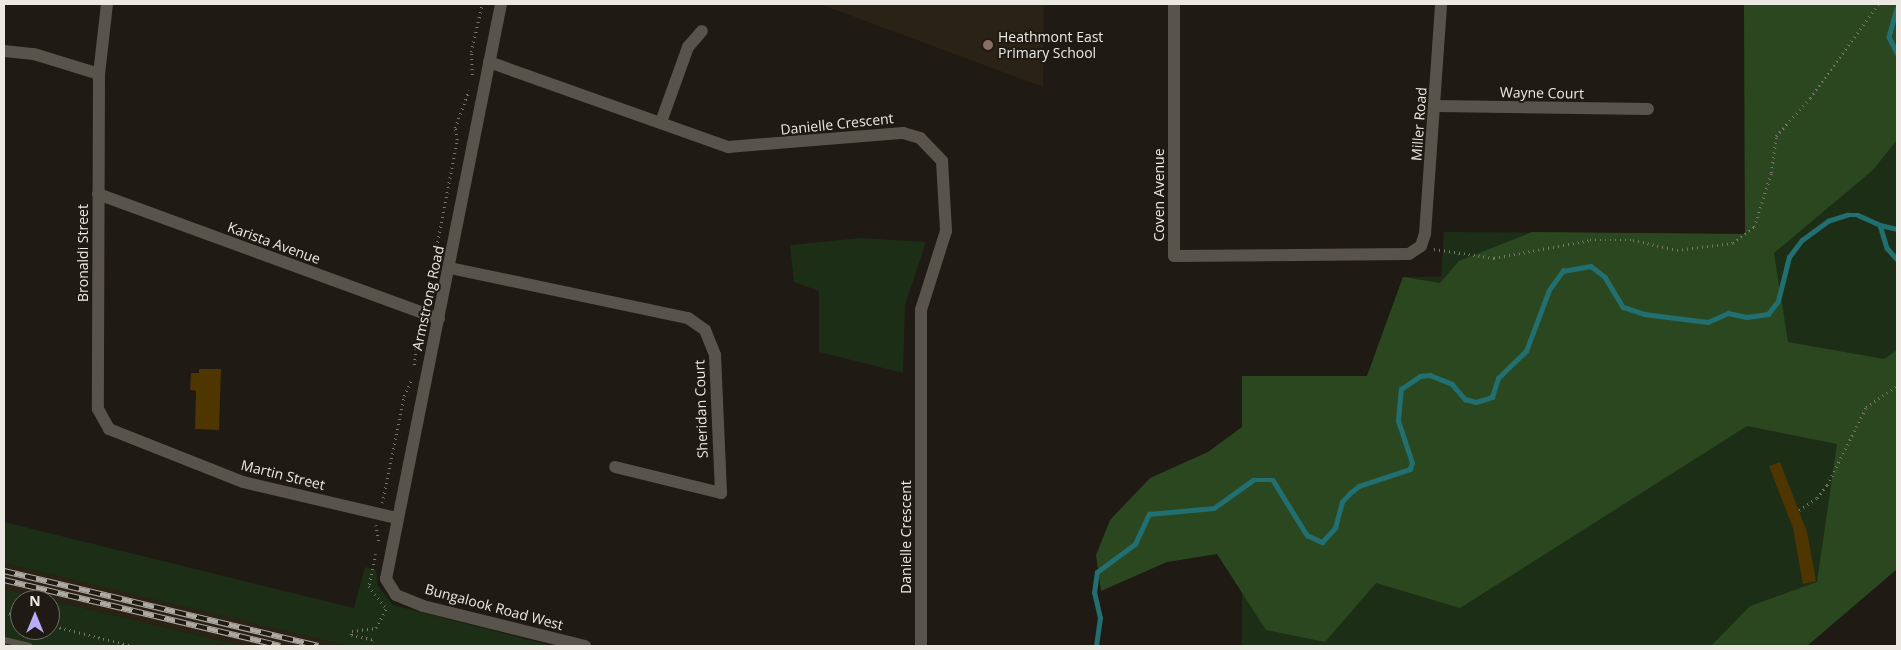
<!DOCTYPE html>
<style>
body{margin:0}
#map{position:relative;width:1901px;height:650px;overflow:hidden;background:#1f1a13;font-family:"Open Sans",sans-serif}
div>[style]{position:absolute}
.built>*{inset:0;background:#2a2214}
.green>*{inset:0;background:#1d2e16}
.forest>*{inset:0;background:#2b471f}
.stream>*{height:4.5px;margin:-2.25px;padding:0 2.25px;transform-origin:2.25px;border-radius:2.25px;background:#216f71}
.building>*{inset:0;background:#4f3500}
.path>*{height:2.5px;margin-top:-1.25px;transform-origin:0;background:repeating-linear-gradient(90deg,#79756e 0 1px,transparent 0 5px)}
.service>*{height:6px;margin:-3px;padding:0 3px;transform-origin:3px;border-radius:3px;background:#59544b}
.minor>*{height:12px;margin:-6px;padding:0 6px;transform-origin:6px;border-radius:6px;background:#59544b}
.rail>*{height:5.5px;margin-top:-2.75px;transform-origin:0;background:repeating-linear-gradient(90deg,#1f1a13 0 11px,#ada9a3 0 22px);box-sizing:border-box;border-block:1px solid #ada9a3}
.dots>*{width:14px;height:14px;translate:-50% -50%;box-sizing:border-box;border:2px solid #1f1a13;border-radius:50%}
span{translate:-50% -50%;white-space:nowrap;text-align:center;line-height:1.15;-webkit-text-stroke:4px #1f1a13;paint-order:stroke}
.poi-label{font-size:14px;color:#ece9e3}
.left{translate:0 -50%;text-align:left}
.street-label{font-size:14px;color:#ece9e3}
.frame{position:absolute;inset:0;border:5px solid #ece9e3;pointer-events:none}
.north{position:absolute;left:10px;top:590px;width:50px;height:50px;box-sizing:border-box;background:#1f1a13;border:1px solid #716d66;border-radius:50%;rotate:0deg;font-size:14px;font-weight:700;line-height:20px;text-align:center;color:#ece9e3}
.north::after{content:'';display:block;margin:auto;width:18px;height:22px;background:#b8abf7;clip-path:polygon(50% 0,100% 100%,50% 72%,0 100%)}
</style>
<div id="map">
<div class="built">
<i style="clip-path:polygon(820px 4px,1044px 4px,1043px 87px)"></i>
<i style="clip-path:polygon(4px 563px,211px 612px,349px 646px,243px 646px,4px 589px)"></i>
</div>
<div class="green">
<i style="clip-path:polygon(1744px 4px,1897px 4px,1897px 569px,1807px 646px,1242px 646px,1242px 376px,1367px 376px,1403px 277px,1441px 277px,1444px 232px,1745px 234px)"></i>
<i style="clip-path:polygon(861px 238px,926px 242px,905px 305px,903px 373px,819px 352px,819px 291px,794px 282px,790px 245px)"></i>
<i style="clip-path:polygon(4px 522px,354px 608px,365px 567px,376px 570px,378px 586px,393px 605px,553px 646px,349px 646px,4px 563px)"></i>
<i style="clip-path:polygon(evenodd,4px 589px,243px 646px,4px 646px,4px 589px,20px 600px,50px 600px,50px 630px,20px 630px,20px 600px)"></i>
</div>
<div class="forest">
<i style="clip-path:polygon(1744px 4px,1897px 4px,1897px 140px,1873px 170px,1774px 253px,1788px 342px,1884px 359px,1897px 350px,1897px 569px,1807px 646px,1711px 646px,1750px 606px,1817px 582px,1837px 444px,1747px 426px,1460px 608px,1376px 583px,1325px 642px,1266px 630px,1217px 554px,1167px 562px,1101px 591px,1096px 555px,1110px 520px,1150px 478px,1208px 452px,1242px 427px,1242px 376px,1367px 376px,1403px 277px,1440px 283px,1459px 261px,1532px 232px,1745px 234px)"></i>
</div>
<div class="stream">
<i style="left:1897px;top:9px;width:29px;rotate:106deg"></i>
<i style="left:1889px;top:37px;width:18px;rotate:63deg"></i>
<i style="left:1880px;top:225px;width:17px;rotate:13deg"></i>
<i style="left:1096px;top:646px;width:28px;rotate:-82deg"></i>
<i style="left:1100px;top:618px;width:26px;rotate:-103deg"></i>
<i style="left:1094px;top:593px;width:21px;rotate:-82deg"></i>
<i style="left:1097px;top:572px;width:47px;rotate:-36.4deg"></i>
<i style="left:1135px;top:544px;width:33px;rotate:-65deg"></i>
<i style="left:1149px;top:514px;width:65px;rotate:-5.3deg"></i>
<i style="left:1214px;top:508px;width:48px;rotate:-35.7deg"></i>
<i style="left:1253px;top:480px;width:20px"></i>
<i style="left:1273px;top:480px;width:65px;rotate:58.3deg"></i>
<i style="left:1307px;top:535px;width:17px;rotate:25deg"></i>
<i style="left:1322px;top:542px;width:19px;rotate:-47deg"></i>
<i style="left:1335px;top:528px;width:27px;rotate:-75deg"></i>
<i style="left:1342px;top:502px;width:12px;rotate:-48deg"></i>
<i style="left:1350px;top:493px;width:11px;rotate:-38deg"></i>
<i style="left:1359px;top:486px;width:54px;rotate:-18.4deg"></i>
<i style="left:1410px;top:469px;width:6px;rotate:-72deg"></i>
<i style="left:1412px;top:463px;width:44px;rotate:-108.4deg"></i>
<i style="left:1398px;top:421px;width:32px;rotate:-85deg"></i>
<i style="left:1401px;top:389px;width:23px;rotate:-34deg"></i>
<i style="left:1420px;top:376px;width:10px;rotate:-6deg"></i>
<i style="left:1430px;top:375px;width:24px;rotate:22deg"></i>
<i style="left:1452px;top:384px;width:20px;rotate:49deg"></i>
<i style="left:1465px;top:399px;width:11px;rotate:15deg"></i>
<i style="left:1476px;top:402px;width:17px;rotate:-17deg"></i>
<i style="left:1492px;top:397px;width:20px;rotate:-72deg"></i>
<i style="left:1498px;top:378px;width:39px;rotate:-44deg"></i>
<i style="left:1526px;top:351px;width:65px;rotate:-69.3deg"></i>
<i style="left:1549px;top:290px;width:24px;rotate:-54deg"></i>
<i style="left:1563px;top:271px;width:28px;rotate:-10deg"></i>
<i style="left:1591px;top:266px;width:18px;rotate:38deg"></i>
<i style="left:1605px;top:277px;width:35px;rotate:59deg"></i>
<i style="left:1623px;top:307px;width:22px;rotate:18deg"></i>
<i style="left:1644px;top:314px;width:64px;rotate:7.1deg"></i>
<i style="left:1708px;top:322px;width:22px;rotate:-24deg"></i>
<i style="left:1728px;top:313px;width:19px;rotate:12deg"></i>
<i style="left:1747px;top:317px;width:21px;rotate:-8deg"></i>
<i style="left:1768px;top:314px;width:16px;rotate:-52deg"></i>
<i style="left:1778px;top:301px;width:45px;rotate:-76deg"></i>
<i style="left:1789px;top:257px;width:21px;rotate:-53deg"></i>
<i style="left:1802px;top:240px;width:32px;rotate:-36deg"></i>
<i style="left:1828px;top:221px;width:20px;rotate:-18deg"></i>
<i style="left:1847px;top:215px;width:11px"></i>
<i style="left:1858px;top:215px;width:24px;rotate:24deg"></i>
<i style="left:1880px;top:225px;width:24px;rotate:73deg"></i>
<i style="left:1887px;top:248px;width:15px;rotate:48deg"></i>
</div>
<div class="building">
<i style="clip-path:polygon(199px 369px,221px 369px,219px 430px,195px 429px,196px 391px,190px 390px,191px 373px,199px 373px)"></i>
<i style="clip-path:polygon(1780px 462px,1807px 532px,1816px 581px,1803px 584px,1793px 528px,1769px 466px)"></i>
</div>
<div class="path">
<i style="left:472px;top:75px;width:23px;rotate:-92deg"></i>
<i style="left:471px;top:52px;width:49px;rotate:-77.1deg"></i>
<i style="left:1434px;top:249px;width:61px;rotate:8.5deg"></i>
<i style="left:1494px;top:258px;width:98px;rotate:-10.6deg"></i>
<i style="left:1590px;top:240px;width:43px"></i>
<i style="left:1633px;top:240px;width:45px;rotate:12.8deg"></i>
<i style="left:1677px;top:250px;width:56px;rotate:-7.1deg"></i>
<i style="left:1733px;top:243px;width:26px;rotate:-37deg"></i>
<i style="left:1754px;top:227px;width:57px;rotate:-72.5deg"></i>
<i style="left:1771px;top:173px;width:37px;rotate:-82deg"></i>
<i style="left:1776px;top:136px;width:51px;rotate:-48.2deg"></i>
<i style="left:1810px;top:98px;width:116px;rotate:-54.1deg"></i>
<i style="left:426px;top:301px;width:164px;rotate:-79.1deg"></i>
<i style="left:457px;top:140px;width:12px;rotate:-99deg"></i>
<i style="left:455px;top:128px;width:40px;rotate:-69.8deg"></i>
<i style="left:414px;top:365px;width:39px;rotate:-83deg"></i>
<i style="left:382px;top:503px;width:109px;rotate:-78.4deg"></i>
<i style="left:404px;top:396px;width:17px;rotate:-66deg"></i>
<i style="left:1799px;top:510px;width:22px;rotate:-34deg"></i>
<i style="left:1817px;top:498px;width:16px;rotate:-52deg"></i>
<i style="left:1827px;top:485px;width:87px;rotate:-63.4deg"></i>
<i style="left:1866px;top:407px;width:37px;rotate:-34deg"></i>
<i style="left:376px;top:525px;width:17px;rotate:80deg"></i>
<i style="left:376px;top:554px;width:33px;rotate:102deg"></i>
<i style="left:369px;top:586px;width:28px;rotate:52deg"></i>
<i style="left:4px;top:612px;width:17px;rotate:17deg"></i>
<i style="left:50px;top:625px;width:86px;rotate:14.2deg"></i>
<i style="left:371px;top:646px;width:6px;rotate:-81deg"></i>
<i style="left:372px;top:640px;width:22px;rotate:-167deg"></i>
<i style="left:351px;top:635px;width:4px;rotate:-76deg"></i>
<i style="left:352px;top:631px;width:24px;rotate:-7deg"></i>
<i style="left:376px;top:628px;width:22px;rotate:-63deg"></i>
</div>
<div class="service">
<i style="left:4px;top:640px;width:26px;rotate:13deg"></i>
</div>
<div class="minor">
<i style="left:107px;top:4px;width:70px;rotate:96.5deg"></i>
<i style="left:99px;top:74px;width:335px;rotate:90.2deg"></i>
<i style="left:98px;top:409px;width:23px;rotate:61deg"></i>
<i style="left:109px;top:429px;width:144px;rotate:21.6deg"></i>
<i style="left:243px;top:482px;width:158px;rotate:13.2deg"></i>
<i style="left:501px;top:4px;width:586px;rotate:101.31deg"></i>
<i style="left:386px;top:579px;width:19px;rotate:58deg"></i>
<i style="left:396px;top:595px;width:29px;rotate:22deg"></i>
<i style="left:423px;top:606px;width:167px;rotate:13.9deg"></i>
<i style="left:1174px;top:4px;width:252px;rotate:90deg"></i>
<i style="left:1174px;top:256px;width:235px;rotate:-0.5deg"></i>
<i style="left:1409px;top:254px;width:14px;rotate:-34deg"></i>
<i style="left:1421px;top:246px;width:13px;rotate:-72deg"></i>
<i style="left:1425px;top:234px;width:231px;rotate:-86deg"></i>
<i style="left:4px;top:51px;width:30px;rotate:6deg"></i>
<i style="left:34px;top:54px;width:68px;rotate:17.1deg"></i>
<i style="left:489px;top:62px;width:254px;rotate:19.6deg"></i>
<i style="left:728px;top:147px;width:176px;rotate:-4.6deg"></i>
<i style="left:903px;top:133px;width:18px;rotate:16deg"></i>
<i style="left:920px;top:138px;width:32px;rotate:46deg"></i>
<i style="left:942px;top:161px;width:70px;rotate:86.7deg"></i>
<i style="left:946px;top:231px;width:83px;rotate:107.6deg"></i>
<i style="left:921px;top:310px;width:336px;rotate:90deg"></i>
<i style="left:1436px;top:106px;width:212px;rotate:0.8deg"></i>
<i style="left:661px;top:122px;width:80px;rotate:-70.2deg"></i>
<i style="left:688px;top:47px;width:21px;rotate:-49deg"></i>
<i style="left:98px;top:194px;width:363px;rotate:20.1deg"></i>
<i style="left:450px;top:268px;width:243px;rotate:11.9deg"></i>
<i style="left:688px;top:318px;width:21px;rotate:35deg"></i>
<i style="left:705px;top:330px;width:27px;rotate:68deg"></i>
<i style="left:715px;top:355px;width:138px;rotate:87.5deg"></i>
<i style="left:721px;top:493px;width:109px;rotate:-166.2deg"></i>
</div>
<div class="rail">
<i style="left:4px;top:571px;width:323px;rotate:13.4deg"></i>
<i style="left:4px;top:580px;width:284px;rotate:13.4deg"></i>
</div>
<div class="dots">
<i style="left:988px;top:45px;background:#8d6e63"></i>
</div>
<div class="poi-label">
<span class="left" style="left:998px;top:45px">Heathmont East<br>Primary School</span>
</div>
<div class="street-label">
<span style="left:1542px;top:93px;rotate:1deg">Wayne Court</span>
<span style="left:837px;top:124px;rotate:-6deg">Danielle Crescent</span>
<span style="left:1419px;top:124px;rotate:-86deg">Miller Road</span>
<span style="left:1159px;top:195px;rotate:-90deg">Coven Avenue</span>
<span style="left:274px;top:243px;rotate:20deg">Karista Avenue</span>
<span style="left:83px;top:253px;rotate:-90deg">Bronaldi Street</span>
<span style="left:428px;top:298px;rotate:-78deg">Armstrong Road</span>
<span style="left:701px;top:409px;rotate:-92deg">Sheridan Court</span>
<span style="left:283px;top:475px;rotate:14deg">Martin Street</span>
<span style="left:906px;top:537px;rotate:-90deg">Danielle Crescent</span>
<span style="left:494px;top:607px;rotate:15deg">Bungalook Road West</span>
</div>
<div class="frame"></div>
<div class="north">N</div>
</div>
